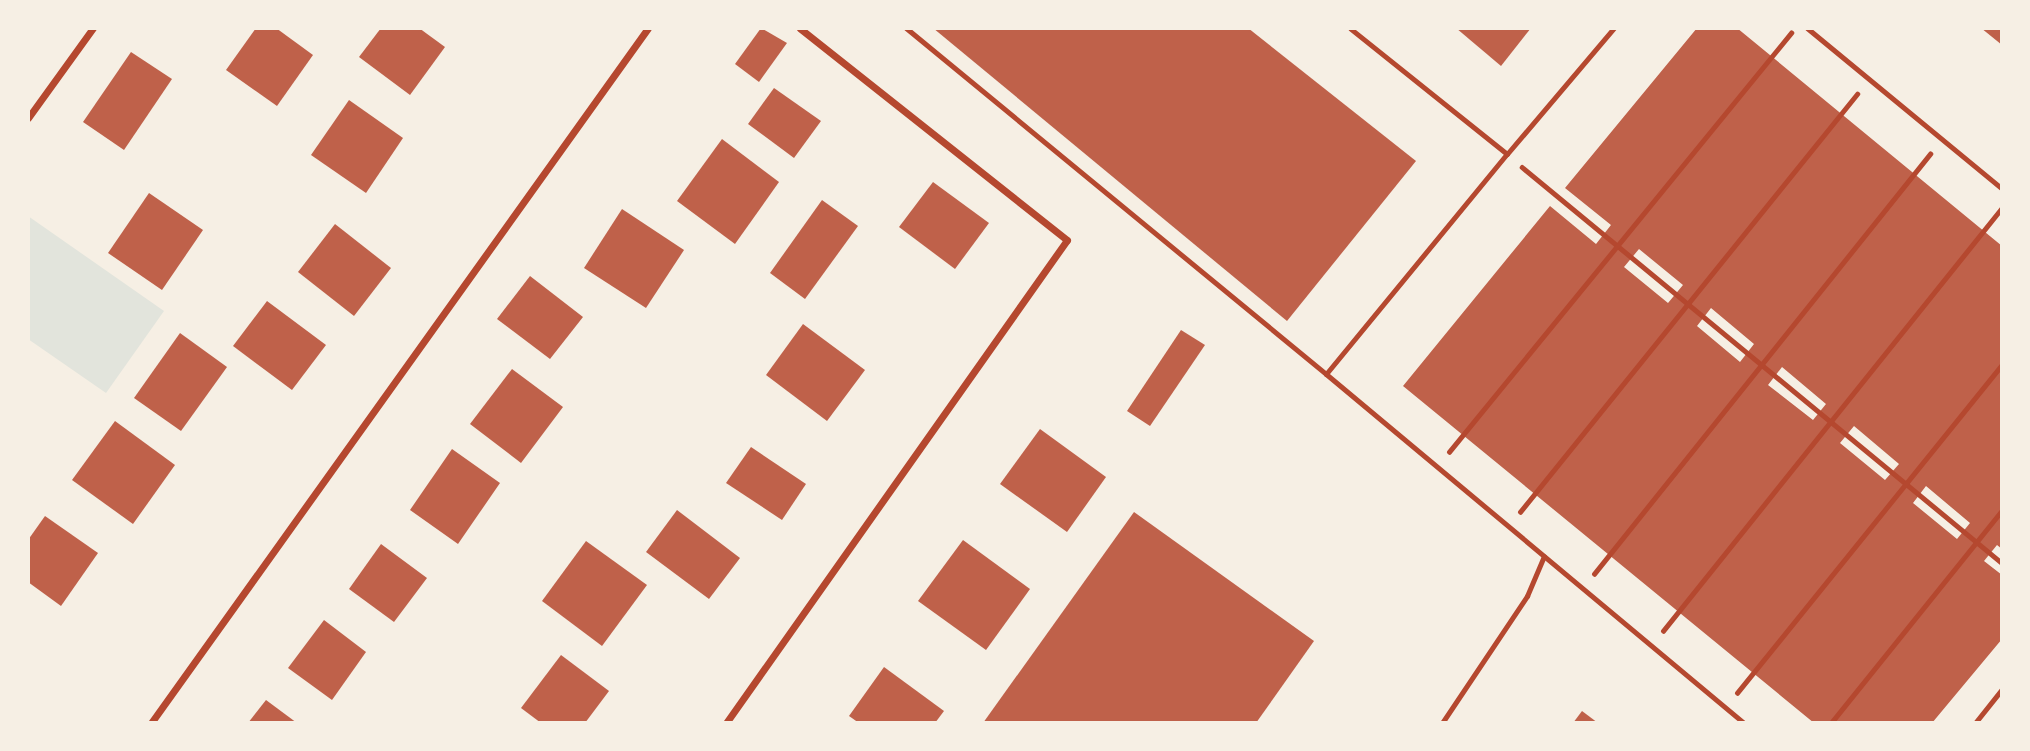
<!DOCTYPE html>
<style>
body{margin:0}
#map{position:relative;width:2030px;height:751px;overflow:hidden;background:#f6efe4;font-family:"DejaVu Sans",sans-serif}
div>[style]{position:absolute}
.green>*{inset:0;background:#e2e4dc}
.building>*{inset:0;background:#bf614a}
.path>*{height:4.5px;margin:-2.25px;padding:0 2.25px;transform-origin:2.25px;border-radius:2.25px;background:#b5482f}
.service>*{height:5px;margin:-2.5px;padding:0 2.5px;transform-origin:2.5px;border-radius:2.5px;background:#b5482f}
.minor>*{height:7px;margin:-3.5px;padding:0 3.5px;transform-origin:3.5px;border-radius:3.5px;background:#b5482f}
span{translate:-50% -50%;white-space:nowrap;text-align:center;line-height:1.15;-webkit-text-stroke:5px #f6efe4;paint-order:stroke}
.frame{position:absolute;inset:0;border:30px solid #f6efe4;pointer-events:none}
</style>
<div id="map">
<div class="green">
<i style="clip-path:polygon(28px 216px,164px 311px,106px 393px,28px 339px)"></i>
</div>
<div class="building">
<i style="clip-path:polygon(256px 28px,276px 28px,313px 55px,277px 106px,226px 70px)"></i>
<i style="clip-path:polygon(381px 28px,419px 28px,445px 47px,410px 95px,359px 57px)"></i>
<i style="clip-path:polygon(761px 28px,787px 43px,759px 82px,735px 64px)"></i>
<i style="clip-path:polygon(933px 28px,1248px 28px,1416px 161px,1287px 321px)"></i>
<i style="clip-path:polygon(1456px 28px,1531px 28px,1501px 66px)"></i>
<i style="clip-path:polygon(evenodd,1697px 28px,1737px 28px,2002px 246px,2002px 549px,1997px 545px,1984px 561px,2002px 575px,2002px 639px,1932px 723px,1814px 723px,1403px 386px,1550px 206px,1596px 244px,1611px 225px,1565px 188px,1697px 28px,1639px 249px,1683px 285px,1668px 303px,1624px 267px,1639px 249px,1697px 28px,1711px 308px,1754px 344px,1740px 362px,1697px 326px,1711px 308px,1697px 28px,1782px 367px,1826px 404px,1813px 420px,1768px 385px,1782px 367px,1697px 28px,1854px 426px,1899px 464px,1885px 480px,1840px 443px,1854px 426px,1697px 28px,1926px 486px,1970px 523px,1957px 539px,1913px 503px,1926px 486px)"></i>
<i style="clip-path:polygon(1981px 28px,2002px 28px,2002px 45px)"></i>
<i style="clip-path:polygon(131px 52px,172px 79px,124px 150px,83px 122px)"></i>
<i style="clip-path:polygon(774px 88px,821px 121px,794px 158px,748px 124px)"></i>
<i style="clip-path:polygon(349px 100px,403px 138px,366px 193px,311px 155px)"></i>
<i style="clip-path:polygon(722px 139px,779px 182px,735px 244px,677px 201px)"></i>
<i style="clip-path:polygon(933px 182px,989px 223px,955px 269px,899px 227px)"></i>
<i style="clip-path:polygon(149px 193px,203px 230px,162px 290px,108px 253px)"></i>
<i style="clip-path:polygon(822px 200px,858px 226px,805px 299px,770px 273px)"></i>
<i style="clip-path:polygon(622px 209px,684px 250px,646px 308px,584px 268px)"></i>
<i style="clip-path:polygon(335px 224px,391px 268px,354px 316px,298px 272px)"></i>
<i style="clip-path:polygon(530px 276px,583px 317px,550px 359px,497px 319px)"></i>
<i style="clip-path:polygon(267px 301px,326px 345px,292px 390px,233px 346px)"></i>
<i style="clip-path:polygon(803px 324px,865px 370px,827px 421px,766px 375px)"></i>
<i style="clip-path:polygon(1181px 330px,1205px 345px,1150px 426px,1127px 411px)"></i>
<i style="clip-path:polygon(180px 333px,227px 367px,181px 431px,134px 398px)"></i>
<i style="clip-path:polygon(512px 369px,563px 407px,521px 463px,470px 424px)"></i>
<i style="clip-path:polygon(115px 421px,175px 465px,133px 524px,72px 480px)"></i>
<i style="clip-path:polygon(1040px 429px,1106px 477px,1067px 532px,1000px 484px)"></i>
<i style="clip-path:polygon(751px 447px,806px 484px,782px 520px,726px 483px)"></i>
<i style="clip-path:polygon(452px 449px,500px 483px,458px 544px,410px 510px)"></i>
<i style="clip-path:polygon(677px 510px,740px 558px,709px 599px,646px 552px)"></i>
<i style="clip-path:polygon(1134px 512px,1314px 641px,1256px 723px,983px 723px)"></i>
<i style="clip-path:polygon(45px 516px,98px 553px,61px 606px,28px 582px,28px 540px)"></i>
<i style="clip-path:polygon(963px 540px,1030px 589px,986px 650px,918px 601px)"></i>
<i style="clip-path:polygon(586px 541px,647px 585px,602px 646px,542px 601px)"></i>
<i style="clip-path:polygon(381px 544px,427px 578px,394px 622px,349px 589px)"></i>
<i style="clip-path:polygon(324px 620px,366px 652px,332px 700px,288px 668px)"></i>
<i style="clip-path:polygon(561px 655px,609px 691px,585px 723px,541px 723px,521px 708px)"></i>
<i style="clip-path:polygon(884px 667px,944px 711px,935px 723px,859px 723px,849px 716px)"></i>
<i style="clip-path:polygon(266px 700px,297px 723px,248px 723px)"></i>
<i style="clip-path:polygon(1582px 711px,1598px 723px,1573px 723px)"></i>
</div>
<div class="path">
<i style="left:1522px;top:167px;width:622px;rotate:39.52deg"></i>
<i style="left:1449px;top:452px;width:541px;rotate:-50.78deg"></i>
<i style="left:1520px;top:512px;width:537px;rotate:-51.12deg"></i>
<i style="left:1594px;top:574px;width:538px;rotate:-51.34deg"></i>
<i style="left:1663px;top:631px;width:541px;rotate:-51.31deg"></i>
<i style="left:1737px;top:693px;width:422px;rotate:-51.1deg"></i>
<i style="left:1831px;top:723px;width:273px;rotate:-51.2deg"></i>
</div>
<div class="service">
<i style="left:906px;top:28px;width:544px;rotate:39.48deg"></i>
<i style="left:1326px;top:374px;width:285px;rotate:-50.6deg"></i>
<i style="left:1507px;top:154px;width:201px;rotate:-141.3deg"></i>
<i style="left:1807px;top:28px;width:253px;rotate:39.5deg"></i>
<i style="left:1507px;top:154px;width:165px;rotate:-49.7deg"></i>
<i style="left:1326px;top:374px;width:545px;rotate:39.86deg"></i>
<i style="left:1442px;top:723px;width:153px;rotate:-56.2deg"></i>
<i style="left:1527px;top:596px;width:43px;rotate:-67deg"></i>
<i style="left:1975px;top:723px;width:43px;rotate:-51.5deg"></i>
</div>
<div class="minor">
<i style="left:28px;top:118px;width:111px;rotate:-54.2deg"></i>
<i style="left:151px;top:723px;width:854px;rotate:-54.43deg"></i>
<i style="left:726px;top:723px;width:591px;rotate:-54.78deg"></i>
<i style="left:1067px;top:240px;width:341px;rotate:-141.6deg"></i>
</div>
<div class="frame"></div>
</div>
